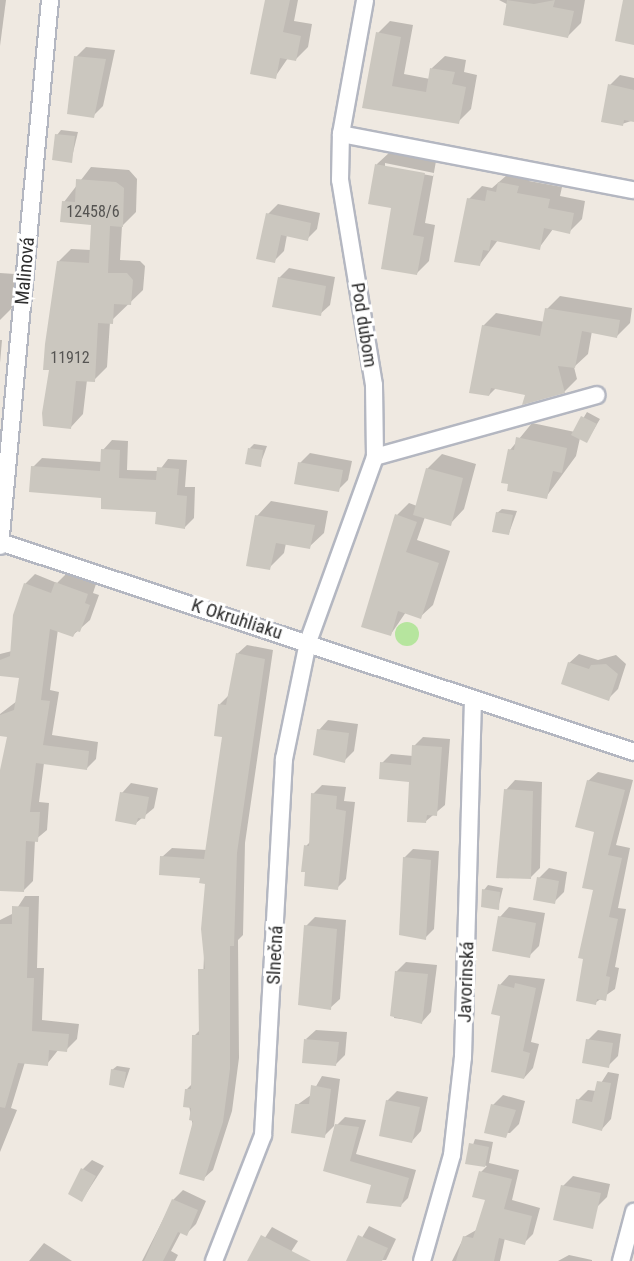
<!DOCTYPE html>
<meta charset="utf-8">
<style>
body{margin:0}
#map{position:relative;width:634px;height:1261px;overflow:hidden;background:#efe9e1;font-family:"Roboto Condensed",sans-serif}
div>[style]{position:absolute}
.green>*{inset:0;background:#b6e59e}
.round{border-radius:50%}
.shadow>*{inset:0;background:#0003}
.building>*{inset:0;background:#cbc7bf}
.roads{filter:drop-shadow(2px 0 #b4b7c1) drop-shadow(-2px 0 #b4b7c1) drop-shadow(0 2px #b4b7c1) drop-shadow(0 -2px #b4b7c1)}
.minor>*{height:16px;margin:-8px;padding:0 8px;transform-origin:8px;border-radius:8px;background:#fff}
span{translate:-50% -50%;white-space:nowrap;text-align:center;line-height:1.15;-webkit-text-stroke:6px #fff;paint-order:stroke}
.number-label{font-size:16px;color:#555452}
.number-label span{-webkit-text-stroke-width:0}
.street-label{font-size:19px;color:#2e2e2e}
</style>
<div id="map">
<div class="green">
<i class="round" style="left:395px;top:622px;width:24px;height:24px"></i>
</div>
<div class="shadow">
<i style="clip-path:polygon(0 0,6px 0,0 46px)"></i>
<i style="clip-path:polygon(266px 0,298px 0,294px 21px,312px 24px,308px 47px,296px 59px,288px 58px,275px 77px)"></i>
<i style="clip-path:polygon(499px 0,585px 0,581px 23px,568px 36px)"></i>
<i style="clip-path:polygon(390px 21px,413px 25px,404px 74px,430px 79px,432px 68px,445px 56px,466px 60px,464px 72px,477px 75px,471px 109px,458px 122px,364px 107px,378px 33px)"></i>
<i style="clip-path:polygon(86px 47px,115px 50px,103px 106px,93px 116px,76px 57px)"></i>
<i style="clip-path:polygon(620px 75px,634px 78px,634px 120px,622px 124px,610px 85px)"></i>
<i style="clip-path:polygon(61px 130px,78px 132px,71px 161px,57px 135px)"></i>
<i style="clip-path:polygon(evenodd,390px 152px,436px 161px,425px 223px,435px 225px,429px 261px,416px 274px,393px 207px,370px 202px,377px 164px,390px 152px,385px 163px,434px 173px,433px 176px,385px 167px,385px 163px)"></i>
<i style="clip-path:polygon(91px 167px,129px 170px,137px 179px,136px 212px,122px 226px,120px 260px,140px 261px,145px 266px,143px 290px,110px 322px,107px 367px,94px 380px,87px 380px,83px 414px,71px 427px,58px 262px,71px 249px,91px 250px,93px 223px,64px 202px)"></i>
<i style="clip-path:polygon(513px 170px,531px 173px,529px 181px,562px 187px,560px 196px,585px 201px,582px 219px,569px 232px,553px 229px,539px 248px,498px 240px,480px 264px,469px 199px,482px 186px,492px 188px)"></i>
<i style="clip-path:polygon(278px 204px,320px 213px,317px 229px,307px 239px,287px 235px,284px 251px,274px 261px,268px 214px)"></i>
<i style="clip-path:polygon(289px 268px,335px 277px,330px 305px,320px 314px,279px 278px)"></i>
<i style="clip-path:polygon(0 273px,15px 274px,13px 307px,0 320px)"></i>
<i style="clip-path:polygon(560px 296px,632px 308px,630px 323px,617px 336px,592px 331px,588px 354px,574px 367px,577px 379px,564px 392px,527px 393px,496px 388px,489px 395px,483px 326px,496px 313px,545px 322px,547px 309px)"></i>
<i style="clip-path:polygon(0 340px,2px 340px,0 363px)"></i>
<i style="clip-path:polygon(587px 412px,600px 419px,587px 441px,580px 438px,576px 456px,546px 497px,510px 450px,532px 423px,575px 432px)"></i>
<i style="clip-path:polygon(112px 440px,128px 441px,127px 470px,159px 471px,168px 459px,187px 460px,185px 487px,195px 487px,194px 518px,185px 527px,157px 510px,103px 496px,33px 467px,42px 458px,102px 462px,103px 450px)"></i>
<i style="clip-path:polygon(254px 444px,267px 446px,260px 465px,250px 448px)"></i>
<i style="clip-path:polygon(310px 453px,352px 461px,348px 480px,338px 490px,300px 463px)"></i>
<i style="clip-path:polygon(442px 454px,476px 464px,464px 509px,450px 524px,425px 517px,417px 540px,450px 551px,433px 605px,420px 617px,406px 612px,391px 634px,397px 515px,409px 503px,417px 506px,427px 469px)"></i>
<i style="clip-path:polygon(271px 501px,328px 511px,324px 533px,309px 547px,286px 543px,284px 553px,269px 568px,257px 516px)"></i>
<i style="clip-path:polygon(502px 509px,517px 511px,509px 533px,497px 513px)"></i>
<i style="clip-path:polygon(35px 574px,57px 583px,66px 574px,96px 584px,93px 593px,99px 595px,90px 620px,73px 635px,58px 629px,50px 690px,59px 692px,52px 735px,98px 742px,96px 759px,86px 769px,44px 763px,39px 802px,49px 803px,47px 830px,35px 840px,33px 881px,24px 890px,0 889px,0 784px,9px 736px,0 734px,0 714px,17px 701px,20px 677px,0 674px,0 654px,12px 651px,25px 584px)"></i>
<i style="clip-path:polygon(247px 645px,273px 650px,245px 843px,243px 935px,238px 940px,239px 1058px,232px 1111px,213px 1170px,203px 1179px,186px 1090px,192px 1084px,194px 1036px,201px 1029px,207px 882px,162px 857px,172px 848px,207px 850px,224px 736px,220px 704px,230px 694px,237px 654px)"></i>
<i style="clip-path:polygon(579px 654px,598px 660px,616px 655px,626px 664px,618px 689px,608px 699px,569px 663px)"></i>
<i style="clip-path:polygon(328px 720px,358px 724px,354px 751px,344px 761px,319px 730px)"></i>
<i style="clip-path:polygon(423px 737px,450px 739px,445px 805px,426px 821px,411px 781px,382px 763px,391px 754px,413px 756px,414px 746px)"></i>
<i style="clip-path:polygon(598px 772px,633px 780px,616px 845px,630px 848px,618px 908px,626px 909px,615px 967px,619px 968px,615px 989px,595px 1003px,596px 831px,588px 781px)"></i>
<i style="clip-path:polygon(515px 780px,542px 782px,540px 868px,530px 878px,506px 790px)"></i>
<i style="clip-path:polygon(131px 783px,158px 788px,154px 808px,136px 823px,122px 793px)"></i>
<i style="clip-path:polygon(322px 785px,346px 787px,344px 801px,355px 802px,346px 879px,337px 888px,306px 846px,311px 841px,313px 794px)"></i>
<i style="clip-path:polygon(413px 849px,439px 851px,434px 929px,425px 938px,404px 858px)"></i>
<i style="clip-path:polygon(549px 868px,567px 872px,564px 892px,554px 902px,539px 878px)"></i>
<i style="clip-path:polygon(488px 885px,503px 888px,498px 908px,484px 890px)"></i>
<i style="clip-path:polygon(25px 896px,39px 896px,37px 968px,44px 968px,42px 1020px,79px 1024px,77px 1039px,66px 1050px,59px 1049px,47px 1064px,25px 1062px,11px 1108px,17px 1110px,0 1152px,0 920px,14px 913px)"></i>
<i style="clip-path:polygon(509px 907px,545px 913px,539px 946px,529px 956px,500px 917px)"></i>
<i style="clip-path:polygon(315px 917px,346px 920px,340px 999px,330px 1008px,306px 926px)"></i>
<i style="clip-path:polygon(406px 962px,437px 965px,431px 1012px,422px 1022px,394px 1018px,397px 971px)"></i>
<i style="clip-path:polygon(509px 975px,545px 979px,531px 1042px,539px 1044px,533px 1068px,524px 1078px,502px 1014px,500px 985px)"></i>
<i style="clip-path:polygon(316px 1030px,347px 1032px,345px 1055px,336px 1064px,306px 1039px)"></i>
<i style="clip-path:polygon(598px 1030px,621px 1034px,618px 1056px,608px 1066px,588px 1040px)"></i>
<i style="clip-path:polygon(117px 1066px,130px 1068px,124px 1086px,112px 1070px)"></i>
<i style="clip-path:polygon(608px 1072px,619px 1074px,611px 1119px,602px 1129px,578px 1100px,588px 1090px,596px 1091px)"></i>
<i style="clip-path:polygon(322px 1076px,340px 1079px,334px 1126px,324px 1136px,297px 1105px,311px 1095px)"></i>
<i style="clip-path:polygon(397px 1091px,428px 1097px,421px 1131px,412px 1141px,387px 1101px)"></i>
<i style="clip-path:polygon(503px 1095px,525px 1101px,519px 1124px,510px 1133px,486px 1132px,493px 1105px)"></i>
<i style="clip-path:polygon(345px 1117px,366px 1120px,356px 1154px,416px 1170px,408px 1198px,400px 1206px,373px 1184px,325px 1170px,337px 1125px)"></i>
<i style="clip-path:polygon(475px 1139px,493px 1142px,489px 1163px,519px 1170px,512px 1200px,540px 1208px,533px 1234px,524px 1243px,505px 1238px,500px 1261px,452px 1261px,464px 1237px,478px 1229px,487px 1199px,481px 1172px,487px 1166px,467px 1162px)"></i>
<i style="clip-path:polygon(92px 1160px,104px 1166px,82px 1200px,83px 1169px)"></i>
<i style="clip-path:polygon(573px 1176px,610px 1184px,607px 1197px,597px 1207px,563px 1186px)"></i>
<i style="clip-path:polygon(183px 1190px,206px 1201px,196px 1224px,186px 1234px,181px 1232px,171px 1251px,178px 1255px,175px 1261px,142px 1261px,173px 1200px)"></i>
<i style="clip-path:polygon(369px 1226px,396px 1239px,386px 1260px,348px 1261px)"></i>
<i style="clip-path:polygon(272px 1227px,298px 1241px,285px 1261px,250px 1261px)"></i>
<i style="clip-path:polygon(44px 1243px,72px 1261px,29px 1261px)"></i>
<i style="clip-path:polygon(569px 1255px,592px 1260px,592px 1261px,558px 1261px)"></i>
</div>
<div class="building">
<i style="clip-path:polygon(265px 0,290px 0,283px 32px,301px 36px,296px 61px,280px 58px,276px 79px,250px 74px)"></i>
<i style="clip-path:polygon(507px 0,534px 4px,555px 0,553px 7px,574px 11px,568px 38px,503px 25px)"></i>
<i style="clip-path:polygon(623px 0,634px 0,634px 45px,615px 41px)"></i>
<i style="clip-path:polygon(376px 32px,401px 37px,392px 86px,426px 92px,430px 68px,455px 72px,452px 84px,466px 87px,459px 124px,362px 108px)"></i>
<i style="clip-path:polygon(74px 56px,106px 59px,94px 118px,67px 114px)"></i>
<i style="clip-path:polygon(608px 84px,634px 90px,634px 122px,624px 120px,623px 126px,601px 122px)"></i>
<i style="clip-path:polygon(55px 134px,75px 136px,72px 163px,52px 160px)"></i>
<i style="clip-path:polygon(375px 164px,425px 173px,413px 235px,424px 237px,417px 275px,381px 269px,391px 208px,368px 204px)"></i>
<i style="clip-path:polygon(76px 179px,116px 182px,124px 188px,123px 227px,110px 226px,108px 273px,127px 273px,133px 280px,131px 305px,114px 304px,113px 324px,98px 323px,95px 382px,76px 381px,71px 429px,43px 426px,42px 413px,49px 370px,43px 370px,45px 344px,57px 261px,89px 263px,91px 225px,60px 222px,62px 201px,75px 202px)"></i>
<i style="clip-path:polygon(498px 182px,519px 186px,517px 193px,550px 199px,548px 208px,574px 213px,570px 234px,544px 228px,540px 250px,491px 240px,489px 251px,483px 250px,480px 266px,454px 262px,467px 198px,485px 201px,487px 190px,496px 192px)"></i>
<i style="clip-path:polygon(266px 213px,311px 223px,308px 241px,281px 235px,275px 263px,256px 259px)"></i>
<i style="clip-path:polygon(278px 277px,326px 286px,321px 316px,272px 307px)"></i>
<i style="clip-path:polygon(545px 308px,620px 320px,617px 338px,582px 331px,575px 368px,558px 366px,565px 393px,522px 405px,525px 395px,491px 388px,489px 396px,469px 393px,482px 325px,540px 336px)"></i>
<i style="clip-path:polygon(581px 416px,597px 424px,587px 443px,571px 435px)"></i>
<i style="clip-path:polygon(516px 437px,567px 448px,562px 473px,553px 471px,547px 499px,507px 491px,508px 484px,501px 483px,508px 449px,514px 450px)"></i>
<i style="clip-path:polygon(248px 448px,263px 450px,261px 467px,245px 464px)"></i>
<i style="clip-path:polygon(101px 449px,120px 450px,119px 478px,156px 480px,157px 467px,179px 469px,177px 495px,187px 496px,185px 529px,155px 524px,156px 512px,101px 509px,101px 498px,29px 492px,31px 466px,100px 471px)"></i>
<i style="clip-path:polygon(298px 462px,343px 470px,339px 492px,294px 484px)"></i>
<i style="clip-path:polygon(426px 468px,463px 478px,451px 526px,413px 515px)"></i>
<i style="clip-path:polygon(496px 512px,513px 515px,509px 535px,492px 532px)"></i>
<i style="clip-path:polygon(395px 514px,417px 522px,406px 552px,439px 563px,421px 619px,398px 611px,391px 636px,361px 627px)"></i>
<i style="clip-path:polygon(255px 515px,315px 525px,310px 549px,276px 543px,270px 570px,246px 566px)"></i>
<i style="clip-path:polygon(55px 582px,88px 594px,85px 603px,90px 605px,80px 632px,76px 631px,73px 637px,50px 629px,41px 700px,50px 701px,43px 745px,89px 751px,87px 770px,36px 763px,30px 812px,40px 812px,38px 842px,26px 841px,24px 892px,0 891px,0 770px,7px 737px,0 736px,0 715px,14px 710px,19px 678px,0 676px,0 660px,10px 656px,13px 615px,24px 583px,51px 593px)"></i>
<i style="clip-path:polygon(236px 653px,265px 659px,237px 853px,234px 946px,230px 946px,230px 1069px,223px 1122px,204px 1181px,179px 1174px,193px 1121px,189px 1120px,191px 1108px,183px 1107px,185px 1089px,191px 1089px,192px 1035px,199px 1035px,198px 969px,205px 969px,201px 929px,205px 884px,199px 883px,200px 878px,159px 875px,160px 856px,204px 859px,222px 737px,214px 736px,218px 704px,226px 705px)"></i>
<i style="clip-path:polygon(568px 662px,589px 669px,591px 665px,606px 664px,618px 674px,609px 701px,561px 684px)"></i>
<i style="clip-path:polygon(317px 729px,349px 733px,345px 763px,313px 755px)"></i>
<i style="clip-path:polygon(412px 745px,442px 747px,437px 816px,427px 815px,426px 823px,407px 822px,409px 782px,379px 779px,380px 762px,411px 765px)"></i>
<i style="clip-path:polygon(587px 780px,625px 790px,608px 855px,622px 858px,609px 917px,618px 919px,606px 976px,610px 977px,606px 1001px,597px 999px,596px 1005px,576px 1001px,583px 959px,578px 958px,593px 890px,582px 888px,594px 832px,575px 827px)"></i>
<i style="clip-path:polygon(504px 789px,533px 791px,531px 879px,496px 878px)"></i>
<i style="clip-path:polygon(120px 792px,149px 797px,145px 819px,138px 818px,136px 825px,115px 821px)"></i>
<i style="clip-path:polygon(311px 793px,337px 796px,336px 809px,346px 811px,338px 890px,304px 886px,305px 872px,301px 872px,304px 845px,309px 846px)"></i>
<i style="clip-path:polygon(403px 857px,431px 860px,426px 940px,399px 935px)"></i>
<i style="clip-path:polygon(537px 877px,559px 881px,555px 904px,533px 900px)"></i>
<i style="clip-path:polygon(482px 889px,500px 892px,499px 910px,481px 907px)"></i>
<i style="clip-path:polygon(12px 906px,29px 907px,27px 978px,34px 978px,32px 1031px,69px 1034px,67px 1052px,49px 1050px,48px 1066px,18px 1063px,5px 1108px,0 1107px,0 924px,12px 924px)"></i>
<i style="clip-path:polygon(498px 916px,536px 923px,530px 958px,492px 951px)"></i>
<i style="clip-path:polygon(304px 925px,337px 929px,331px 1010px,298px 1005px)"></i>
<i style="clip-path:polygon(395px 971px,428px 974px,422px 1024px,390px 1016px)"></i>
<i style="clip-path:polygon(515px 983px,536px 988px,523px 1051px,530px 1053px,524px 1079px,491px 1072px,500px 1016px,491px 1014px,498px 984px,514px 988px)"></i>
<i style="clip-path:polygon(304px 1039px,339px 1042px,336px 1066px,302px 1063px)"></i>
<i style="clip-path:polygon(586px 1039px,613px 1043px,609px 1068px,582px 1063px)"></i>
<i style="clip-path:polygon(111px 1069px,126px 1072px,124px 1088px,109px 1085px)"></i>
<i style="clip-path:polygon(597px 1081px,611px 1083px,602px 1131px,572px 1123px,576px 1099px,592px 1102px)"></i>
<i style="clip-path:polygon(311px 1085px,331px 1089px,325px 1138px,291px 1133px,295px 1104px,309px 1104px)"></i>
<i style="clip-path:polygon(386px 1100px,420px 1107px,412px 1143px,379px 1136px)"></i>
<i style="clip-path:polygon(491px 1104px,516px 1110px,506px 1138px,484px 1133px)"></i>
<i style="clip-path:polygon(335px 1124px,359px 1127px,350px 1161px,409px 1178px,401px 1207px,366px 1203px,371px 1185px,323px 1171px)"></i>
<i style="clip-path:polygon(469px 1143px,489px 1147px,485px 1167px,465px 1164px)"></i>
<i style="clip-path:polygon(81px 1168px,96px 1176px,82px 1202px,68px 1194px)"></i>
<i style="clip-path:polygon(479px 1171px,512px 1179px,504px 1209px,532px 1216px,525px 1245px,499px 1238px,494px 1261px,456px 1261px,463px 1236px,473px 1238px,485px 1200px,472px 1197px)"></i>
<i style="clip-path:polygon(561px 1185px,601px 1193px,593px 1229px,553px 1220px)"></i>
<i style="clip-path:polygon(172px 1199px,198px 1210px,187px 1236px,178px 1232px,163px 1261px,144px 1261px)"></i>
<i style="clip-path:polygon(261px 1235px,311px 1261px,247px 1261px)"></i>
<i style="clip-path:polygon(358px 1235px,388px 1248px,382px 1261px,346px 1261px)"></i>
</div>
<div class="roads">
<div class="minor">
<i style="left:341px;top:134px;width:297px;rotate:10.9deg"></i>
<i style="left:375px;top:457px;width:230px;rotate:-15.6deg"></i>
<i style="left:0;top:542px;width:668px;rotate:18.33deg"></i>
<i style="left:0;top:546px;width:548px;rotate:-84.77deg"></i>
<i style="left:214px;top:1261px;width:135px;rotate:-68.7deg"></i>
<i style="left:263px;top:1135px;width:377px;rotate:-86.8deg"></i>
<i style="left:284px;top:759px;width:119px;rotate:-78.4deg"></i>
<i style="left:308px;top:642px;width:197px;rotate:-70.1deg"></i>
<i style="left:375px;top:457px;width:72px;rotate:-90.8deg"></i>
<i style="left:374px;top:385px;width:208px;rotate:-99.4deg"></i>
<i style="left:340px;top:180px;width:46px;rotate:-88.8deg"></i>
<i style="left:341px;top:134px;width:136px;rotate:-79.8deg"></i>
<i style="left:422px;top:1261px;width:110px;rotate:-74.2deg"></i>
<i style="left:452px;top:1155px;width:99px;rotate:-83.6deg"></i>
<i style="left:463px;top:1057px;width:358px;rotate:-88.4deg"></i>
<i style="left:621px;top:1261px;width:51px;rotate:-75.1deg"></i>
</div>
</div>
<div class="number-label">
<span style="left:93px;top:212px">12458/6</span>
<span style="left:70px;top:358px">11912</span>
</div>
<div class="street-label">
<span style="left:25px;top:271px;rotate:-85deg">Malinová</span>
<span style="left:364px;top:325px;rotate:81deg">Pod dubom</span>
<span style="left:237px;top:619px;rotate:18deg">K Okruhliaku</span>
<span style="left:275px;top:955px;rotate:-87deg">Slnečná</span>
<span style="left:466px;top:982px;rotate:-88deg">Javorinská</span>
</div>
</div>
